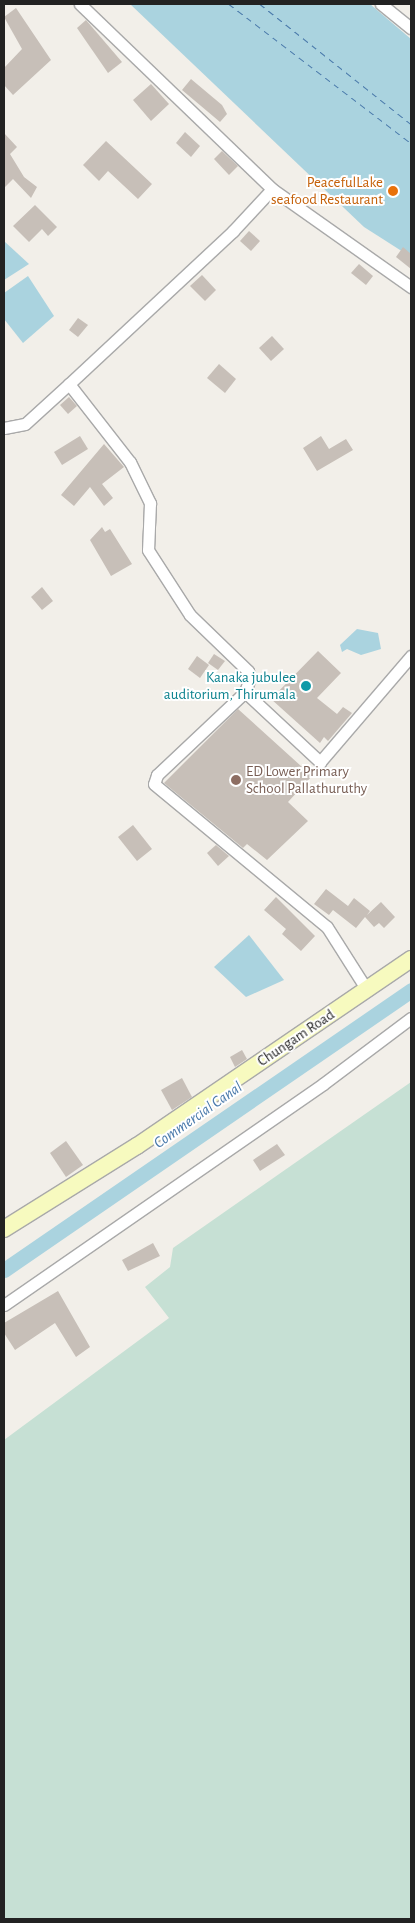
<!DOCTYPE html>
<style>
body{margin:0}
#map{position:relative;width:415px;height:1923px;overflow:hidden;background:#f2efe9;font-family:"Alegreya Sans",sans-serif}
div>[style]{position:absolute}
.wetland>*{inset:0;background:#c6e0d4}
.water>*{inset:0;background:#aad3df}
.canal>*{height:15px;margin:-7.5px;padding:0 7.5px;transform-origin:7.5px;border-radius:7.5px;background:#aad3df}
.ferry>*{height:1px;margin-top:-0.5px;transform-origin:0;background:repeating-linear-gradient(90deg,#4a7aab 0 6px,transparent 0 11px)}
.building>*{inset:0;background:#c7bfb8}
.roads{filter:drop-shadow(1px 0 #a9a9a9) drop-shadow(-1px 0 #a9a9a9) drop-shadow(0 1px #a9a9a9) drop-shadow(0 -1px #a9a9a9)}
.street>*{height:11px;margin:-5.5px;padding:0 5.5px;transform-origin:5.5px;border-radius:5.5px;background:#fff}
.secondary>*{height:16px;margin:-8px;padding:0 8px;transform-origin:8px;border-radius:8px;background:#f7fabf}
.dots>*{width:14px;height:14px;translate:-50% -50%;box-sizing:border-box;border:2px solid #fff;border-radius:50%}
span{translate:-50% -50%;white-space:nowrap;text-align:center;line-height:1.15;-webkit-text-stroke:4px #fff;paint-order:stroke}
.food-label{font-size:15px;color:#c56008}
.right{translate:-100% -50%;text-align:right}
.culture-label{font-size:15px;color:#0d838f}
.education-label{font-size:15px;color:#785e54}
.left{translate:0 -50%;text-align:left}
.street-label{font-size:15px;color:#222}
.water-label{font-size:16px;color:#4a7aab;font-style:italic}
.frame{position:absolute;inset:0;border:5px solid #222;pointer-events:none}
</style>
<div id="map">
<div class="wetland">
<i style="clip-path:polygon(411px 1082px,411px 1919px,4px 1919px,4px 1440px,169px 1318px,145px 1287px,170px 1267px,173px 1248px)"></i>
</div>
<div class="water">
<i style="clip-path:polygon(130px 4px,370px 4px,411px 39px,411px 257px,364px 227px)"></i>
<i style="clip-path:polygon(4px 241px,29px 264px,4px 280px)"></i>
<i style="clip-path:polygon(28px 276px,54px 316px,23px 343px,4px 319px,4px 293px)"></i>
<i style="clip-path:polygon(357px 629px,378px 633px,381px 649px,361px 655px,347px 649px,342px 652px,340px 645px)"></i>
<i style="clip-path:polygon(249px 935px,284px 980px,246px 997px,214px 967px)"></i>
</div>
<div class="canal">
<i style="left:4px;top:1270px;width:494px;rotate:-34.5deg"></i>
</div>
<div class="ferry">
<i style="left:229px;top:4px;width:229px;rotate:37.4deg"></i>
<i style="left:260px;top:4px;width:193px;rotate:38.5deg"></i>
</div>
<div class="building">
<i style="clip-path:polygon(16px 8px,51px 60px,13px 95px,4px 85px,4px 68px,22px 49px,4px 17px)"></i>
<i style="clip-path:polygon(86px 20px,122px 62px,108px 73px,77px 28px)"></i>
<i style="clip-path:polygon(191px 79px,222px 105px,227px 114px,220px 122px,182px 90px)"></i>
<i style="clip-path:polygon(151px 84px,169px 104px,151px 121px,133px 100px)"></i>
<i style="clip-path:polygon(185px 132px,200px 146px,191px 157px,176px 143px)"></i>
<i style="clip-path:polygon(4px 133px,17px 147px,10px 154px,24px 177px,37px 187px,31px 198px,13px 179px,4px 188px)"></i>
<i style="clip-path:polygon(106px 141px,152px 184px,138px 199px,108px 171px,99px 181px,83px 165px)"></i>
<i style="clip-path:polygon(222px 151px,238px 166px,229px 175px,214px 159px)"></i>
<i style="clip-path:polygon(35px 205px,57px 227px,48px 236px,42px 229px,29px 242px,13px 226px)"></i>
<i style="clip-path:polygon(249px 231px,260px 241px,251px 251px,240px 241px)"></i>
<i style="clip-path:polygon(403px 247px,411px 254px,411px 269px,396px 257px)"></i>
<i style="clip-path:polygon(359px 264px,373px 276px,366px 285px,351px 273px)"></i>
<i style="clip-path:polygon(202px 275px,216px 290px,205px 301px,190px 286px)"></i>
<i style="clip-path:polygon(78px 318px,88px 325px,78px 337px,69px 330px)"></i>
<i style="clip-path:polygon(272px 336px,284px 349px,271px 361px,259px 348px)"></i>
<i style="clip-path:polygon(219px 364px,236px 379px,225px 393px,207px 378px)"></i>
<i style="clip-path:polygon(69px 397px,77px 406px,68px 414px,60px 405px)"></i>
<i style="clip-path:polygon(80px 436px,88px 449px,62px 465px,54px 452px)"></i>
<i style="clip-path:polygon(321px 436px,329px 449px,346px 439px,353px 450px,317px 471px,303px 448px)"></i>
<i style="clip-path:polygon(104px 444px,124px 467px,102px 484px,113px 498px,104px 506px,90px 487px,74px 506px,61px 495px)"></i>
<i style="clip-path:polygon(102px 527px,105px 532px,110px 529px,132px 564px,111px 576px,90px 540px)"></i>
<i style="clip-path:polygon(42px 587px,53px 601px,42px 610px,31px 597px)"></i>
<i style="clip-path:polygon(318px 651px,341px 673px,317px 698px,337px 714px,343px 707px,352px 713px,328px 741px,324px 737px,320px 743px,271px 699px)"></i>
<i style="clip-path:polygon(214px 654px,225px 661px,218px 670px,208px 663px)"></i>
<i style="clip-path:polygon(197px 656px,209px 665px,200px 678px,188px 669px)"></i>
<i style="clip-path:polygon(238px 709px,312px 776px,288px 802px,308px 821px,267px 860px,247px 844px,243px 848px,164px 783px)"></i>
<i style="clip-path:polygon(133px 825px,152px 849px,137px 861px,118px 837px)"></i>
<i style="clip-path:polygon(216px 845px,229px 856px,218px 866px,207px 853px)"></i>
<i style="clip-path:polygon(326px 889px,348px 906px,354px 898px,370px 911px,367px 915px,381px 902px,395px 917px,384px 928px,379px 923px,374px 927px,365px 917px,356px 928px,333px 910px,329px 915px,314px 904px)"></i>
<i style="clip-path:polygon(276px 897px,315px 936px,301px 951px,282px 934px,286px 929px,264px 910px)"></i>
<i style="clip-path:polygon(242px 1050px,247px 1059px,235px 1067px,230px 1057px)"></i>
<i style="clip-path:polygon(182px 1078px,192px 1097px,172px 1110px,161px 1090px)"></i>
<i style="clip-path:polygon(66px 1141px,83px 1165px,66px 1177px,50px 1153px)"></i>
<i style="clip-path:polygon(277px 1144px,285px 1155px,260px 1171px,253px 1160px)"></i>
<i style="clip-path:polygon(153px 1243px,160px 1256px,128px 1271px,122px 1260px)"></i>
<i style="clip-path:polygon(58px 1291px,90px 1347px,76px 1357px,55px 1323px,15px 1350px,4px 1333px,4px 1323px)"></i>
</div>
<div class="roads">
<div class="street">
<i style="left:80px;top:4px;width:267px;rotate:43.9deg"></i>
<i style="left:272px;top:189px;width:170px;rotate:35.2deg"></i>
<i style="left:381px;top:4px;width:38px;rotate:39deg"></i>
<i style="left:69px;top:384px;width:224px;rotate:-43deg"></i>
<i style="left:233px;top:231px;width:57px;rotate:-47.1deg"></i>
<i style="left:4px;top:428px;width:21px;rotate:-11deg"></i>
<i style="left:25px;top:424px;width:59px;rotate:-42.3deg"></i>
<i style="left:69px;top:384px;width:99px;rotate:52deg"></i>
<i style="left:130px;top:462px;width:46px;rotate:64deg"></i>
<i style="left:150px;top:503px;width:47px;rotate:92.4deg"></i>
<i style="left:148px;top:550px;width:77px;rotate:57.1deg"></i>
<i style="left:190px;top:615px;width:81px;rotate:44deg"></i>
<i style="left:248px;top:671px;width:7px;rotate:74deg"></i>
<i style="left:250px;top:678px;width:15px;rotate:110deg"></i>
<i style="left:245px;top:692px;width:121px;rotate:136.7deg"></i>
<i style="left:157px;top:775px;width:9px;rotate:108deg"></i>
<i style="left:154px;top:784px;width:224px;rotate:39.6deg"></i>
<i style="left:327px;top:927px;width:75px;rotate:57.6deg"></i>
<i style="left:245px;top:692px;width:103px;rotate:43deg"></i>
<i style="left:320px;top:762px;width:140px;rotate:-49.4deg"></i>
<i style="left:4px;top:1305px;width:388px;rotate:-34.7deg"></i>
<i style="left:323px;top:1084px;width:110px;rotate:-36.9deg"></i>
</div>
<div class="secondary">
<i style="left:4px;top:1229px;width:157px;rotate:-32deg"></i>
<i style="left:137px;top:1146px;width:332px;rotate:-34.3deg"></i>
</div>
</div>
<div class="dots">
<i style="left:393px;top:191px;background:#e8710a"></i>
<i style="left:306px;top:686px;background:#0f9aa8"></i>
<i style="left:236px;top:780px;background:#8d6e63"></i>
</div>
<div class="food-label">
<span class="right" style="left:383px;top:191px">PeacefulLake<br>seafood Restaurant</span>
</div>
<div class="culture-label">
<span class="right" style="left:296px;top:686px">Kanaka jubulee<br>auditorium, Thirumala</span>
</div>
<div class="education-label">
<span class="left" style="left:246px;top:780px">ED Lower Primary<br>School Pallathuruthy</span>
</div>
<div class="street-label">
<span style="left:296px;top:1038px;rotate:-34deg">Chungam Road</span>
</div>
<div class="water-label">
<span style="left:198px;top:1115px;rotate:-35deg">Commercial Canal</span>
</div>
<div class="frame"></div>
</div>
